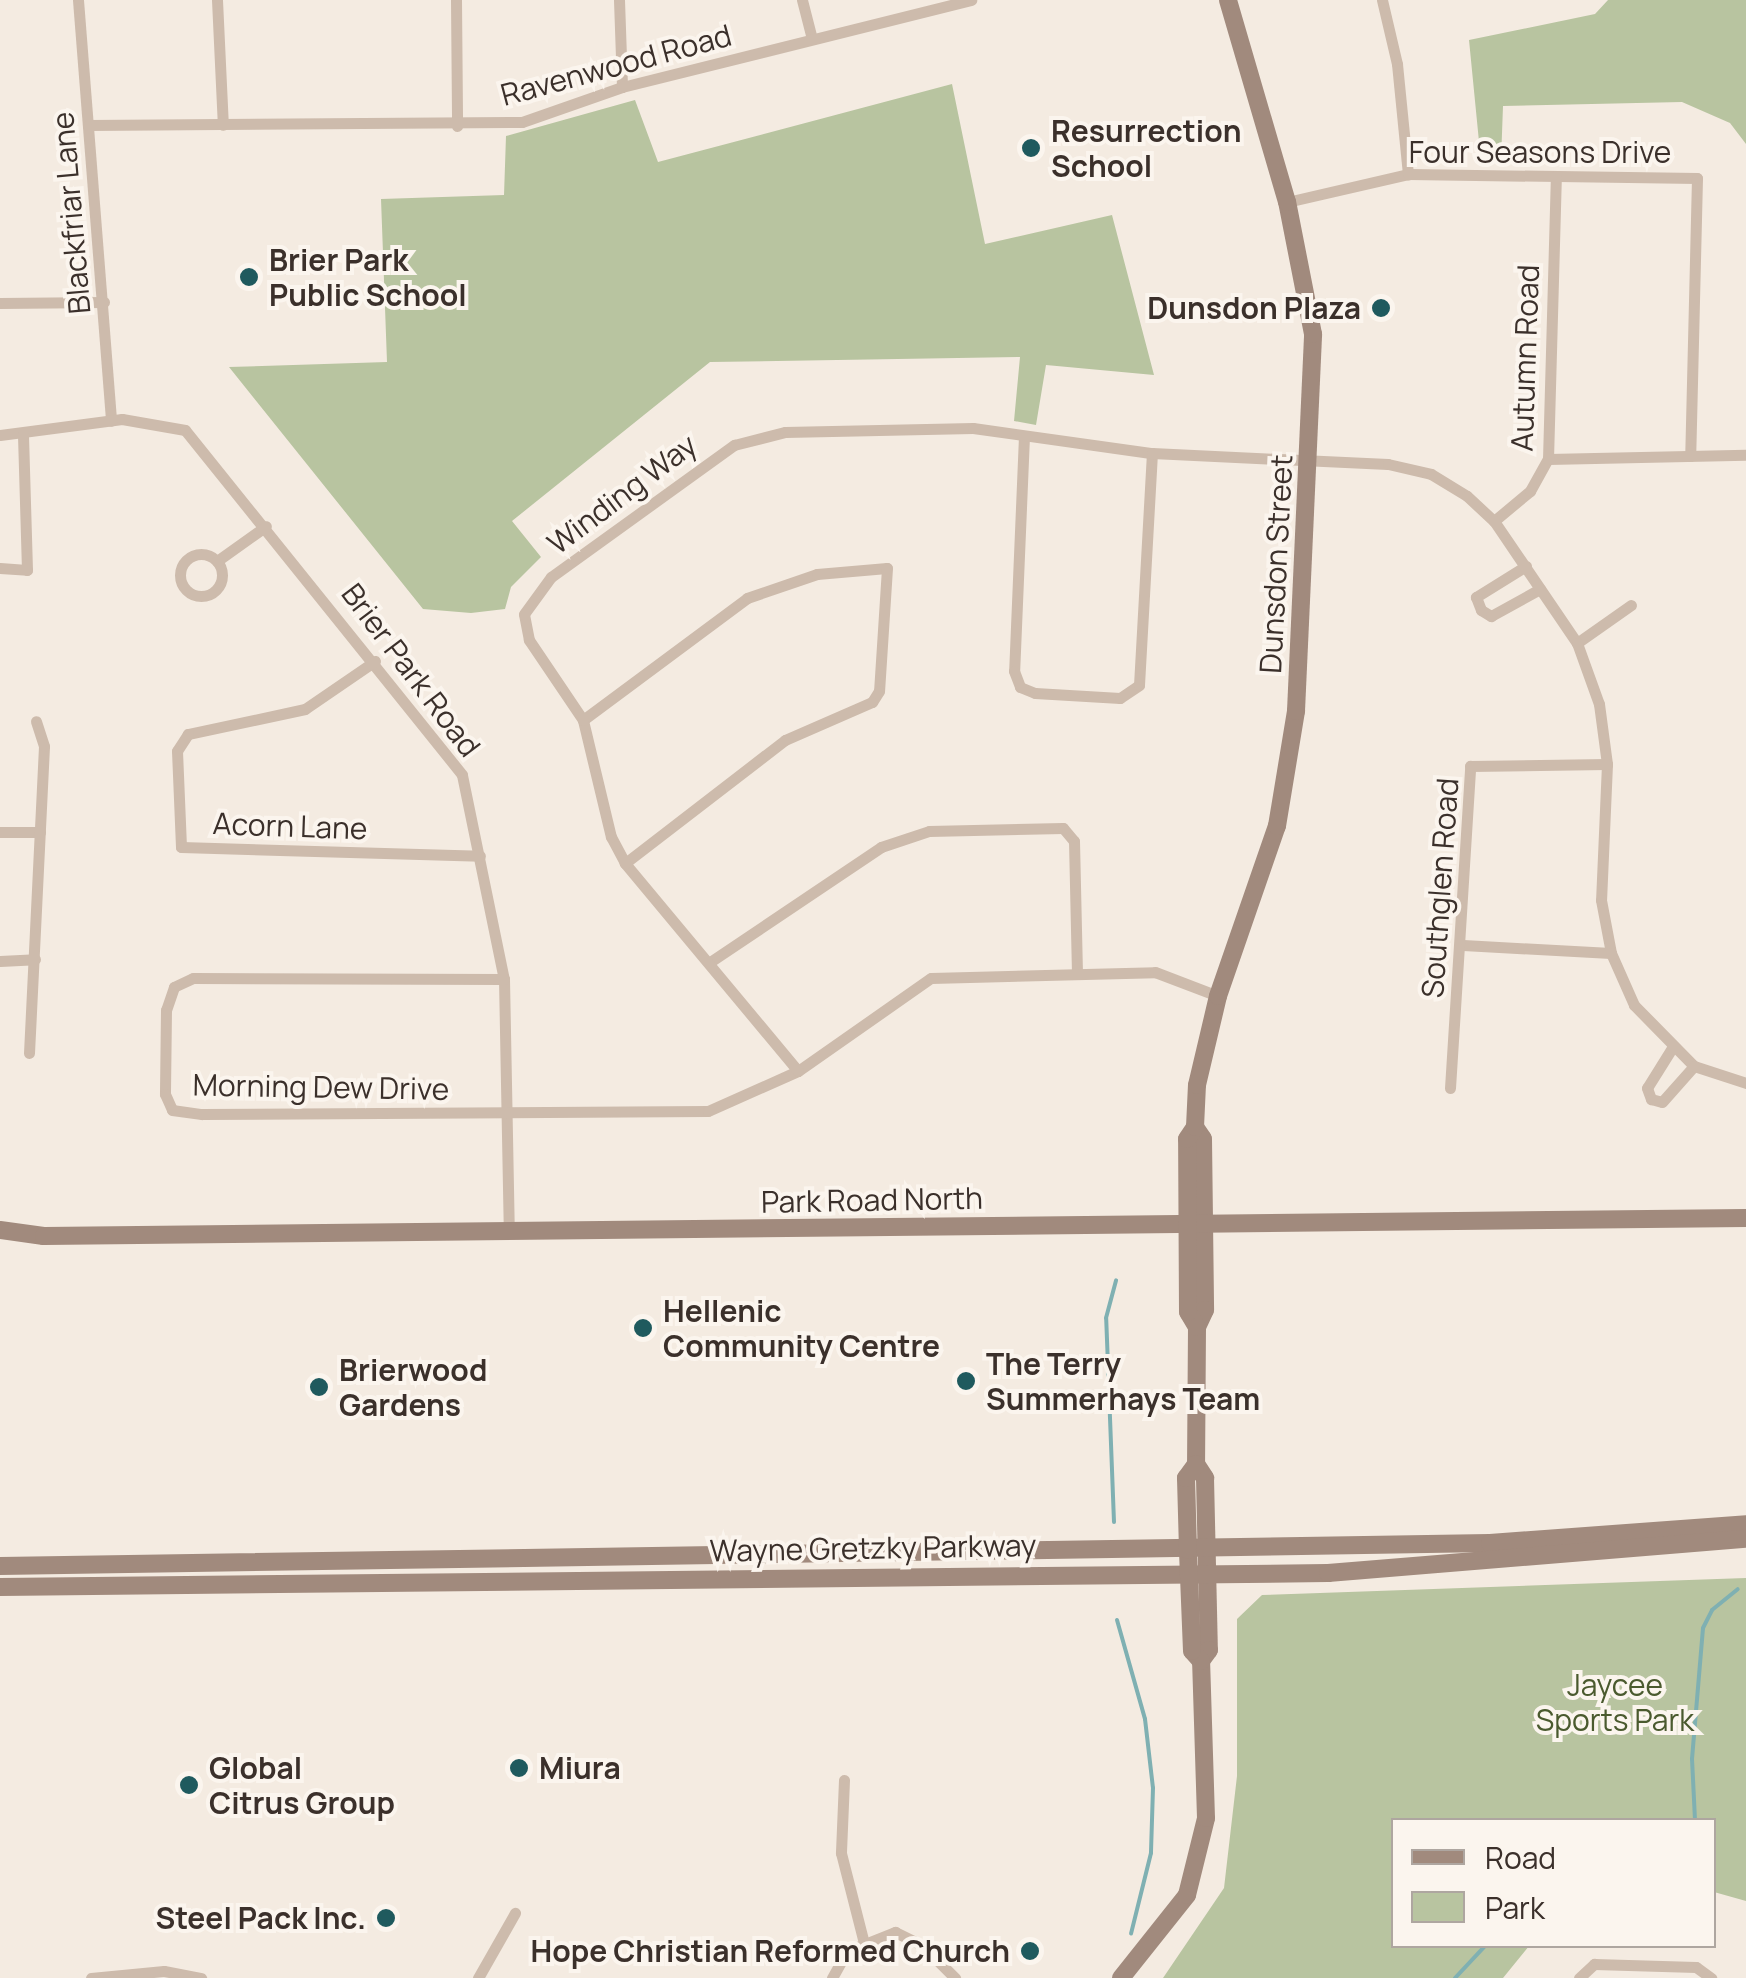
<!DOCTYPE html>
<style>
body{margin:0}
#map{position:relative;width:1746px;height:1978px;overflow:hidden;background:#f4ebe1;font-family:Manrope,sans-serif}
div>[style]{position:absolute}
.green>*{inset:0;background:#b8c4a0}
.stream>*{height:4px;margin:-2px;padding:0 2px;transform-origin:2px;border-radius:2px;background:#7fb0b2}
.street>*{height:11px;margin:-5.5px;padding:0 5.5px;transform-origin:5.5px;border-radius:5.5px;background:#cdbbac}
.street>.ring{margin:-5.5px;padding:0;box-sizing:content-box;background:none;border:11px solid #cdbbac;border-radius:50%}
.secondary>*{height:18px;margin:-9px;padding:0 9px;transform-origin:9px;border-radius:9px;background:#a18a7d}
.dots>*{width:28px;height:28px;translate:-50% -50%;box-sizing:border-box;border:5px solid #fbf5ee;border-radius:50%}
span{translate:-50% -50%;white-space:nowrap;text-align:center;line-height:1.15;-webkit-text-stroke:8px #fbf5ee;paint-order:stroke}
.street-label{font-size:30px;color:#3b302b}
.poi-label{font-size:30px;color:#3b302b;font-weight:700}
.left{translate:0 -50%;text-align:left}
.right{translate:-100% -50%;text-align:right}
.park-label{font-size:30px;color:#4a5a2e}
.legend{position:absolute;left:1391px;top:1818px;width:325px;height:130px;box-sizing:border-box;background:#fbf5ee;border:2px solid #aea6a0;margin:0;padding:12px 18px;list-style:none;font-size:30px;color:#3b302b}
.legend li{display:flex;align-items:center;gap:20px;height:50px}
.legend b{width:50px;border:2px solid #aea6a0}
</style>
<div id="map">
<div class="green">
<i style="clip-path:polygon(1608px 0,1746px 0,1746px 144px,1730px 123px,1682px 102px,1503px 106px,1501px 161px,1481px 162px,1469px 40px,1595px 14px)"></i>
<i style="clip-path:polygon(952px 84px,985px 244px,1112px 215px,1154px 375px,1046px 365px,1036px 425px,1014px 421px,1020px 357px,710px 362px,512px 521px,541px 557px,511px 587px,505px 609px,471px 613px,423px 609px,229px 367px,387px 362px,381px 199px,504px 195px,506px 136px,635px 100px,658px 162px)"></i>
<i style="clip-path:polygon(1746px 1578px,1746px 1901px,1714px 1892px,1714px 1820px,1394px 1820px,1394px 1946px,1529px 1946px,1503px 1978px,1163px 1978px,1224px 1888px,1237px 1776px,1237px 1619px,1262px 1595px)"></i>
</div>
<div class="stream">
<i style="left:1114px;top:1522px;width:204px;rotate:-92.2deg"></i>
<i style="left:1106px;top:1318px;width:39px;rotate:-75deg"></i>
<i style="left:1117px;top:1620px;width:103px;rotate:74.2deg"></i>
<i style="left:1145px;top:1719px;width:69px;rotate:83.4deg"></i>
<i style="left:1153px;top:1788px;width:65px;rotate:91.8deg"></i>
<i style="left:1151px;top:1853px;width:83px;rotate:103.9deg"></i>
<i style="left:1695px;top:1820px;width:61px;rotate:-92.8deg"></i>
<i style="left:1692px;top:1759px;width:131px;rotate:-85.2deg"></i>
<i style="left:1703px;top:1628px;width:20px;rotate:-63deg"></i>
<i style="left:1712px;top:1610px;width:33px;rotate:-39deg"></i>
<i style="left:1455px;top:1978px;width:44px;rotate:-46.8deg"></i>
</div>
<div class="street">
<i style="left:78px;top:0;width:422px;rotate:85.5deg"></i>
<i style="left:217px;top:0;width:125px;rotate:87.3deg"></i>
<i style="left:456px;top:0;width:126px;rotate:89.5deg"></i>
<i style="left:619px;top:0;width:87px;rotate:88deg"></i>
<i style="left:802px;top:0;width:40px;rotate:75.6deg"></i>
<i style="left:1382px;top:0;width:66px;rotate:76.8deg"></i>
<i style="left:1397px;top:64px;width:111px;rotate:84.3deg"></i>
<i style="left:88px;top:125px;width:434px;rotate:-0.4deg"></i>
<i style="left:522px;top:122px;width:106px;rotate:-19.3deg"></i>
<i style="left:622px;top:87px;width:360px;rotate:-14deg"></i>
<i style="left:1287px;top:202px;width:124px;rotate:-13deg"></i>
<i style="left:1408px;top:174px;width:289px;rotate:0.8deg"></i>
<i style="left:1697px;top:178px;width:278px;rotate:91.4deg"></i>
<i style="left:0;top:303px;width:104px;rotate:-0.6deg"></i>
<i style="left:0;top:435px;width:123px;rotate:-7.5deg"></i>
<i style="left:122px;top:419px;width:64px;rotate:9.9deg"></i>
<i style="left:185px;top:430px;width:442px;rotate:51.2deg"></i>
<i style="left:462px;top:775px;width:208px;rotate:78.4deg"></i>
<i style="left:504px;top:979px;width:252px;rotate:88.9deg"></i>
<i style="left:1024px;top:436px;width:235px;rotate:92.4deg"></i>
<i style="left:1014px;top:671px;width:17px;rotate:69deg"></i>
<i style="left:1020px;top:687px;width:16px;rotate:22deg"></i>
<i style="left:1035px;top:693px;width:85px;rotate:3.4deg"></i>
<i style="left:1120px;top:698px;width:23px;rotate:-34deg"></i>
<i style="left:1139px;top:685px;width:232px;rotate:-86.8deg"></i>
<i style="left:1548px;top:459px;width:198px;rotate:-1.2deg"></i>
<i style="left:1494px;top:521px;width:47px;rotate:-39.8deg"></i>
<i style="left:1530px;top:491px;width:37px;rotate:-61deg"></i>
<i style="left:1548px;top:459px;width:283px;rotate:-88.4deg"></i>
<i class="ring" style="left:180px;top:554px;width:31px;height:31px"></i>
<i style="left:217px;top:561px;width:60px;rotate:-35.5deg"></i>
<i style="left:1526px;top:566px;width:59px;rotate:148.2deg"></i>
<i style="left:1476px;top:597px;width:14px;rotate:69deg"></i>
<i style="left:1481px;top:610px;width:12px;rotate:31deg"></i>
<i style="left:1491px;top:616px;width:56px;rotate:-28.9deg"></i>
<i style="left:0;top:568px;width:27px;rotate:4deg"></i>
<i style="left:27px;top:570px;width:136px;rotate:-91.7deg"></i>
<i style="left:1577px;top:643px;width:66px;rotate:-35.1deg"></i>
<i style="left:375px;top:661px;width:85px;rotate:145.6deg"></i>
<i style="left:305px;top:709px;width:120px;rotate:167.9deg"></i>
<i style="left:188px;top:734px;width:20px;rotate:123deg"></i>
<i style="left:177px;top:751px;width:96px;rotate:87.6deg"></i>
<i style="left:181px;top:847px;width:299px;rotate:1.7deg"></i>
<i style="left:583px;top:720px;width:204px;rotate:-36.6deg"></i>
<i style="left:747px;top:598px;width:74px;rotate:-18.9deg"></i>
<i style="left:817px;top:574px;width:70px;rotate:-4.9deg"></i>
<i style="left:887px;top:568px;width:123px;rotate:93.7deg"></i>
<i style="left:879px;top:691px;width:13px;rotate:122deg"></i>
<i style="left:872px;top:702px;width:95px;rotate:156.4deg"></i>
<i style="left:785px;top:740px;width:202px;rotate:142.4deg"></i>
<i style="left:0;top:832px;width:40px"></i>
<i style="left:1463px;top:945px;width:148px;rotate:3.1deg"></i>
<i style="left:0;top:961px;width:35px;rotate:-3deg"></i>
<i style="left:710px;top:962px;width:206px;rotate:-33.9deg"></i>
<i style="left:881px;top:847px;width:51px;rotate:-18.4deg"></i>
<i style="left:929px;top:831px;width:134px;rotate:-1.3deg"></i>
<i style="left:1063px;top:828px;width:17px;rotate:50deg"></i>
<i style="left:1074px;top:841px;width:130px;rotate:88.7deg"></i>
<i style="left:504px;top:979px;width:311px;rotate:-179.8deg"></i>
<i style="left:193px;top:978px;width:21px;rotate:155deg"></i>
<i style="left:174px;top:987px;width:24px;rotate:109deg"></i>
<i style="left:166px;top:1010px;width:84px;rotate:90.7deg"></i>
<i style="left:165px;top:1094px;width:17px;rotate:66deg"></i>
<i style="left:172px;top:1110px;width:30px;rotate:8deg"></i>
<i style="left:202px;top:1114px;width:506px;rotate:-0.34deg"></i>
<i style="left:708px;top:1111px;width:98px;rotate:-24deg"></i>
<i style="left:798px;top:1071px;width:162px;rotate:-35deg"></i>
<i style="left:931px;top:978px;width:224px;rotate:-1.5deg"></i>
<i style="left:1155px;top:972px;width:67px;rotate:20.9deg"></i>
<i style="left:1672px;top:1048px;width:47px;rotate:122deg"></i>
<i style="left:1647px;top:1088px;width:12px;rotate:70deg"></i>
<i style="left:1651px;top:1099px;width:11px;rotate:15deg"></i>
<i style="left:1662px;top:1102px;width:48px;rotate:-48.4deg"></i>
<i style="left:29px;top:1053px;width:307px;rotate:-87.2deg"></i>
<i style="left:44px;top:746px;width:26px;rotate:-108deg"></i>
<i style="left:798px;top:1071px;width:271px;rotate:-129.8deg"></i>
<i style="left:625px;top:863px;width:30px;rotate:-118deg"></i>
<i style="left:611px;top:837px;width:120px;rotate:-103.5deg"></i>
<i style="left:583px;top:720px;width:97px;rotate:-124deg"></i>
<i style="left:529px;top:640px;width:26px;rotate:-101deg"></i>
<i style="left:524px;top:614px;width:46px;rotate:-53.9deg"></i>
<i style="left:551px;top:577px;width:226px;rotate:-35.8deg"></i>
<i style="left:734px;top:445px;width:53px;rotate:-14.3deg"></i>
<i style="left:785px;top:432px;width:188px;rotate:-1.2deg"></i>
<i style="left:973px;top:428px;width:181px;rotate:8deg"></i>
<i style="left:1152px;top:453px;width:236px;rotate:2.7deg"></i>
<i style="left:1388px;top:464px;width:44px;rotate:13.1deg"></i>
<i style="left:1431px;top:474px;width:42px;rotate:31.4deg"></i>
<i style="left:1467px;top:496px;width:37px;rotate:43deg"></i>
<i style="left:1494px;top:521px;width:148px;rotate:55.8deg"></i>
<i style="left:1577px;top:643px;width:65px;rotate:70.2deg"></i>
<i style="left:1599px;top:704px;width:61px;rotate:82.4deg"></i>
<i style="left:1607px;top:764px;width:136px;rotate:92.5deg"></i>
<i style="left:1601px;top:900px;width:54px;rotate:79.3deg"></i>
<i style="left:1611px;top:953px;width:57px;rotate:66.1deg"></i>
<i style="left:1634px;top:1005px;width:86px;rotate:45.5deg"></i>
<i style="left:1694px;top:1066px;width:55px;rotate:18.1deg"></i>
<i style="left:1450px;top:1088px;width:323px;rotate:-86.4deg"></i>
<i style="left:1470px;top:766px;width:137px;rotate:-0.8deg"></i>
<i style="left:844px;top:1780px;width:73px;rotate:92.4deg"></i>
<i style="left:841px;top:1853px;width:89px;rotate:75.7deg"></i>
<i style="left:91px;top:1978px;width:73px;rotate:-5.5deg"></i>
<i style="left:164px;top:1971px;width:38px;rotate:11deg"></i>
<i style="left:478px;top:1978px;width:75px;rotate:-60.4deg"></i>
<i style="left:832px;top:1978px;width:31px;rotate:-61deg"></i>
<i style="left:847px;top:1951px;width:52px;rotate:-21.6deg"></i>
<i style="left:895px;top:1932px;width:30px;rotate:26deg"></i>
<i style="left:922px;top:1945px;width:47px;rotate:45deg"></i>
<i style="left:1579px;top:1978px;width:21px;rotate:-43deg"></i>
<i style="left:1594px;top:1964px;width:102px;rotate:1.7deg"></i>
<i style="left:1696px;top:1967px;width:19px;rotate:36deg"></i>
</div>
<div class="secondary">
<i style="left:1195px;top:1127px;width:14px;rotate:56deg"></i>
<i style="left:1203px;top:1139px;width:171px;rotate:89.3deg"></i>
<i style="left:1205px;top:1310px;width:19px;rotate:115deg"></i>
<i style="left:1197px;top:1327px;width:137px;rotate:90.4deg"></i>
<i style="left:1196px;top:1464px;width:17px;rotate:57deg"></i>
<i style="left:1205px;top:1478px;width:172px;rotate:88.7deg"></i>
<i style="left:1209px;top:1650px;width:14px;rotate:126deg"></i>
<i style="left:0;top:1230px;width:44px;rotate:7.8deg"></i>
<i style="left:44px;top:1236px;width:1702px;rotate:-0.61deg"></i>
<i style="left:1197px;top:1327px;width:17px;rotate:-121deg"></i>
<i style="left:1188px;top:1312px;width:173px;rotate:-90.3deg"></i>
<i style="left:1187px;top:1139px;width:14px;rotate:-56deg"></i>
<i style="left:1195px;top:1127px;width:42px;rotate:-87.3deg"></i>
<i style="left:1197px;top:1085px;width:91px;rotate:-76.7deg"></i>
<i style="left:1218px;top:996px;width:180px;rotate:-70.9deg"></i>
<i style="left:1277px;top:826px;width:117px;rotate:-80.6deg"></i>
<i style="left:1296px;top:711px;width:377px;rotate:-87.4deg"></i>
<i style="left:1313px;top:334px;width:135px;rotate:-101.1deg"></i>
<i style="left:1287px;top:202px;width:210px;rotate:-106.3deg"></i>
<i style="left:0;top:1566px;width:1490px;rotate:-0.88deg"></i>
<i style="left:1490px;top:1543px;width:257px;rotate:-4.2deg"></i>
<i style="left:0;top:1587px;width:1328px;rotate:-0.6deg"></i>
<i style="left:1328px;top:1573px;width:419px;rotate:-4.7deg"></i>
<i style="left:1121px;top:1978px;width:106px;rotate:-51.5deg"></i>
<i style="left:1187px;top:1895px;width:79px;rotate:-76.1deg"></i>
<i style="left:1206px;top:1818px;width:157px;rotate:-91.8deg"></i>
<i style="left:1201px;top:1661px;width:13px;rotate:-132deg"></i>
<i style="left:1192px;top:1651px;width:101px;rotate:-92.3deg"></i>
<i style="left:1188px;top:1550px;width:72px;rotate:-91.6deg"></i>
<i style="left:1186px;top:1478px;width:17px;rotate:-54deg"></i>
</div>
<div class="dots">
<i style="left:1031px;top:148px;background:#1f5a5e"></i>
<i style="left:249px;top:277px;background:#1f5a5e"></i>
<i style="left:1381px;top:308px;background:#1f5a5e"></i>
<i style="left:643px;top:1328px;background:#1f5a5e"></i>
<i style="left:966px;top:1381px;background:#1f5a5e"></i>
<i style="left:319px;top:1387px;background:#1f5a5e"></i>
<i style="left:519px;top:1768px;background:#1f5a5e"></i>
<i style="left:189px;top:1785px;background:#1f5a5e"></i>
<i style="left:386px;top:1918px;background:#1f5a5e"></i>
<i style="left:1030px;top:1951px;background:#1f5a5e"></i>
</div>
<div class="street-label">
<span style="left:616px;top:65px;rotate:-15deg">Ravenwood Road</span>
<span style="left:1540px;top:152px">Four Seasons Drive</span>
<span style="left:71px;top:213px;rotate:-95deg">Blackfriar Lane</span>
<span style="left:1525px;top:358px;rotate:-88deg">Autumn Road</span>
<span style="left:622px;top:494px;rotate:-37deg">Winding Way</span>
<span style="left:1276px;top:564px;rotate:-87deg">Dunsdon Street</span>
<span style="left:411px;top:670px;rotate:53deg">Brier Park Road</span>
<span style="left:290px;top:826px;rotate:2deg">Acorn Lane</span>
<span style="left:1440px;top:888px;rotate:-86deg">Southglen Road</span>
<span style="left:321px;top:1087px;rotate:1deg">Morning Dew Drive</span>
<span style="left:872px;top:1200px;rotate:-1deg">Park Road North</span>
<span style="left:873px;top:1548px;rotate:-1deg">Wayne Gretzky Parkway</span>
</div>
<div class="poi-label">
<span class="left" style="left:1051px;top:148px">Resurrection<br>School</span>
<span class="left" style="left:269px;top:277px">Brier Park<br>Public School</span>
<span class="right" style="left:1361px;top:308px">Dunsdon Plaza</span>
<span class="left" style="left:663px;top:1328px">Hellenic<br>Community Centre</span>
<span class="left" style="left:986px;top:1381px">The Terry<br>Summerhays Team</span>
<span class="left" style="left:339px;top:1387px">Brierwood<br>Gardens</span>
<span class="left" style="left:209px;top:1785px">Global<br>Citrus Group</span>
<span class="left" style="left:539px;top:1768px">Miura</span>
<span class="right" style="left:366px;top:1918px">Steel Pack Inc.</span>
<span class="right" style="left:1010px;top:1951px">Hope Christian Reformed Church</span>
</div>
<div class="park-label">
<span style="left:1615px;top:1702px">Jaycee<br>Sports Park</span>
</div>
<ul class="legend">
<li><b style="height:12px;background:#a18a7d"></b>Road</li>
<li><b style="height:28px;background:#b8c4a0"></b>Park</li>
</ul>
</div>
